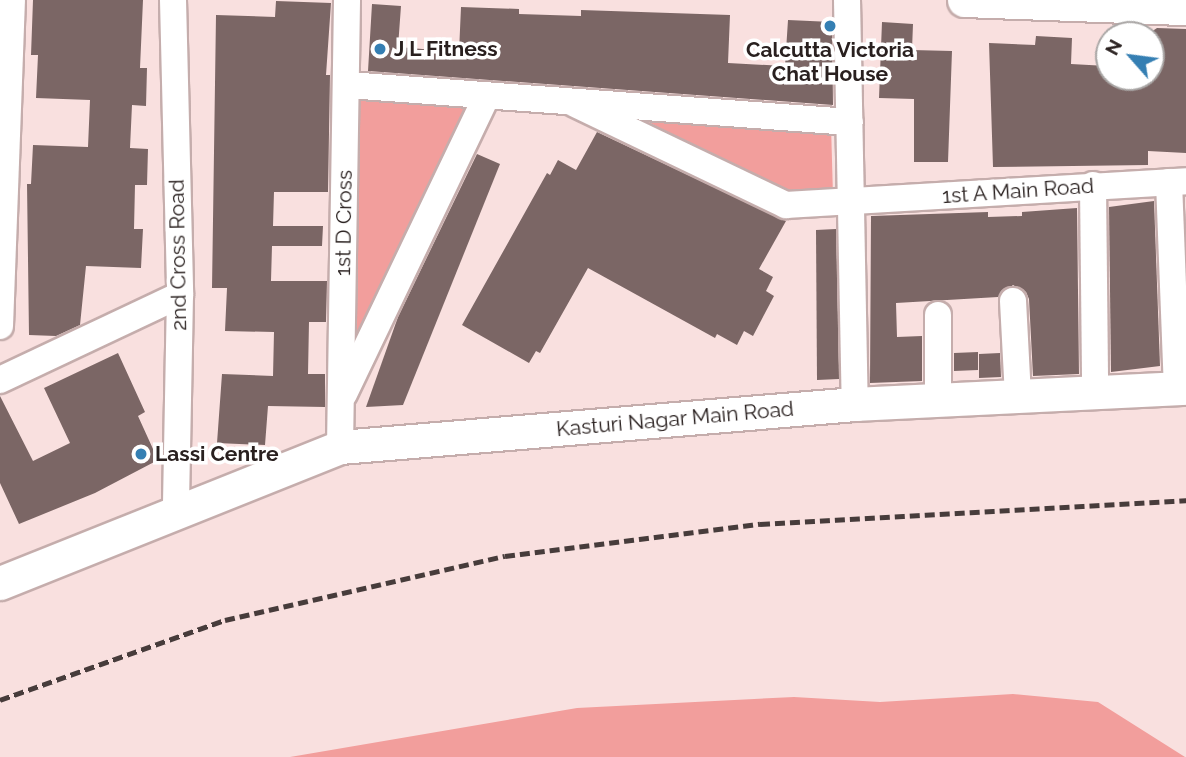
<!DOCTYPE html>
<style>
body{margin:0}
#map{position:relative;width:1186px;height:757px;overflow:hidden;background:#f9e0df;font-family:Raleway,sans-serif}
div>[style]{position:absolute}
.green>*{inset:0;background:#f29e9c}
.building>*{inset:0;background:#7b6665}
.roads{filter:drop-shadow(2px 0 #c5adac) drop-shadow(-2px 0 #c5adac) drop-shadow(0 2px #c5adac) drop-shadow(0 -2px #c5adac)}
.minor>*{height:26px;margin:-13px;padding:0 13px;transform-origin:13px;border-radius:13px;background:#fff}
.major>*{height:33px;margin:-16.5px;padding:0 16.5px;transform-origin:16.5px;border-radius:16.5px;background:#fff}
.rail>*{height:5px;margin-top:-2.5px;transform-origin:0;background:repeating-linear-gradient(90deg,#473c3b 0 10px,transparent 0 15px)}
.dots>*{width:19px;height:19px;translate:-50% -50%;box-sizing:border-box;border:4px solid #fff;border-radius:50%}
span{translate:-50% -50%;white-space:nowrap;text-align:center;line-height:1.15;-webkit-text-stroke:7px #fff;paint-order:stroke}
.poi-label{font-size:21px;color:#29201f;font-weight:700}
.left{translate:0 -50%;text-align:left}
.street-label{font-size:21px;color:#29201f}
.north{position:absolute;left:1095px;top:21px;width:70px;height:70px;box-sizing:border-box;background:#fff;border:2px solid #a9a6a5;border-radius:50%;rotate:298deg;font-size:19px;font-weight:700;line-height:28px;text-align:center;color:#29201f}
.north::after{content:'';display:block;margin:auto;width:24px;height:32px;background:#357fb3;clip-path:polygon(50% 0,100% 100%,50% 72%,0 100%)}
</style>
<div id="map">
<div class="green">
<i style="clip-path:polygon(359px 100px,471px 105px,353px 343px)"></i>
<i style="clip-path:polygon(639px 117px,831px 125px,833px 196px,787px 196px)"></i>
<i style="clip-path:polygon(1013px 694px,1098px 702px,1185px 757px,290px 757px,577px 708px,794px 697px,880px 702px)"></i>
</div>
<div class="building">
<i style="clip-path:polygon(33px 0,143px 0,140px 68px,147px 68px,146px 106px,132px 105px,130px 148px,148px 149px,147px 185px,135px 185px,134px 229px,143px 229px,141px 268px,86px 266px,80px 325px,56px 336px,29px 335px,27px 184px,31px 184px,33px 145px,88px 147px,90px 100px,36px 98px,38px 55px,31px 55px)"></i>
<i style="clip-path:polygon(276px 1px,331px 3px,326px 75px,330px 75px,328px 192px,274px 192px,273px 226px,323px 226px,322px 246px,272px 246px,271px 281px,327px 281px,326px 322px,309px 322px,308px 374px,325px 374px,325px 407px,268px 406px,265px 445px,217px 443px,222px 374px,273px 376px,274px 332px,225px 331px,227px 288px,212px 288px,216px 15px,275px 17px)"></i>
<i style="clip-path:polygon(372px 4px,401px 6px,398px 47px,459px 52px,461px 7px,519px 9px,519px 14px,581px 16px,581px 10px,730px 15px,728px 63px,785px 66px,788px 20px,832px 22px,833px 105px,368px 71px)"></i>
<i style="clip-path:polygon(882px 22px,913px 24px,912px 50px,952px 51px,948px 162px,914px 162px,914px 99px,879px 98px)"></i>
<i style="clip-path:polygon(1157px 28px,1186px 29px,1186px 153px,1148px 151px,1148px 165px,993px 167px,989px 43px,1035px 45px,1036px 36px,1072px 38px,1071px 64px,1107px 66px,1107px 77px,1151px 77px,1151px 32px)"></i>
<i style="clip-path:polygon(597px 132px,786px 221px,759px 269px,773px 277px,766px 291px,774px 296px,753px 336px,744px 331px,737px 345px,717px 334px,715px 338px,588px 268px,540px 353px,536px 351px,529px 363px,462px 325px,547px 173px,550px 175px,558px 160px,576px 170px)"></i>
<i style="clip-path:polygon(477px 154px,500px 164px,403px 405px,366px 407px,398px 317px)"></i>
<i style="clip-path:polygon(1154px 201px,1160px 366px,1111px 372px,1109px 207px)"></i>
<i style="clip-path:polygon(1077px 208px,1079px 374px,1033px 376px,1029px 299px,1026px 292px,1013px 285px,998px 297px,896px 303px,897px 337px,922px 336px,922px 381px,870px 383px,871px 216px,988px 212px,988px 217px,1022px 216px,1022px 212px)"></i>
<i style="clip-path:polygon(836px 229px,839px 379px,817px 380px,816px 230px)"></i>
<i style="clip-path:polygon(978px 352px,978px 370px,954px 371px,954px 353px)"></i>
<i style="clip-path:polygon(118px 353px,145px 412px,138px 416px,158px 460px,95px 493px,19px 524px,0 483px,0 396px,33px 461px,70px 443px,44px 388px)"></i>
<i style="clip-path:polygon(1000px 353px,1001px 377px,979px 378px,979px 354px)"></i>
</div>
<div class="roads">
<div class="minor">
<i style="left:173px;top:0;width:295px;rotate:88.6deg"></i>
<i style="left:180px;top:295px;width:214px;rotate:91.1deg"></i>
<i style="left:847px;top:0;width:404px;rotate:88.9deg"></i>
<i style="left:348px;top:85px;width:503px;rotate:4.22deg"></i>
<i style="left:575px;top:104px;width:234px;rotate:25.6deg"></i>
<i style="left:786px;top:205px;width:401px;rotate:-3.4deg"></i>
<i style="left:1169px;top:182px;width:206px;rotate:87.8deg"></i>
<i style="left:1093px;top:185px;width:207px;rotate:89.4deg"></i>
<i style="left:1013px;top:301px;width:95px;rotate:87deg"></i>
<i style="left:0;top:326px;width:326px;rotate:-87.9deg"></i>
<i style="left:0;top:380px;width:199px;rotate:-25.3deg"></i>
<i style="left:344px;top:394px;width:331px;rotate:-64.4deg"></i>
<i style="left:938px;top:400px;width:85px;rotate:-90deg"></i>
<i style="left:340px;top:447px;width:447px;rotate:-89.1deg"></i>
</div>
<div class="major">
<i style="left:964px;top:0;width:222px;rotate:2.1deg"></i>
<i style="left:0;top:583px;width:366px;rotate:-21.8deg"></i>
<i style="left:340px;top:447px;width:517px;rotate:-4.77deg"></i>
<i style="left:855px;top:404px;width:331px;rotate:-2.8deg"></i>
</div>
</div>
<div class="rail">
<i style="left:0;top:700px;width:239px;rotate:-19.6deg"></i>
<i style="left:225px;top:620px;width:287px;rotate:-12.9deg"></i>
<i style="left:505px;top:556px;width:257px;rotate:-7.2deg"></i>
<i style="left:760px;top:524px;width:427px;rotate:-3.2deg"></i>
</div>
<div class="dots">
<i style="left:830px;top:26px;background:#357fb3"></i>
<i style="left:380px;top:49px;background:#357fb3"></i>
<i style="left:141px;top:454px;background:#357fb3"></i>
</div>
<div class="poi-label">
<span class="left" style="left:394px;top:49px">J L Fitness</span>
<span style="left:830px;top:62px">Calcutta Victoria<br>Chat House</span>
<span class="left" style="left:155px;top:454px">Lassi Centre</span>
</div>
<div class="street-label">
<span style="left:1018px;top:191px;rotate:-4deg">1st A Main Road</span>
<span style="left:344px;top:223px;rotate:-89deg">1st D Cross</span>
<span style="left:178px;top:255px;rotate:-91deg">2nd Cross Road</span>
<span style="left:675px;top:419px;rotate:-5deg">Kasturi Nagar Main Road</span>
</div>
<div class="north">N</div>
</div>
